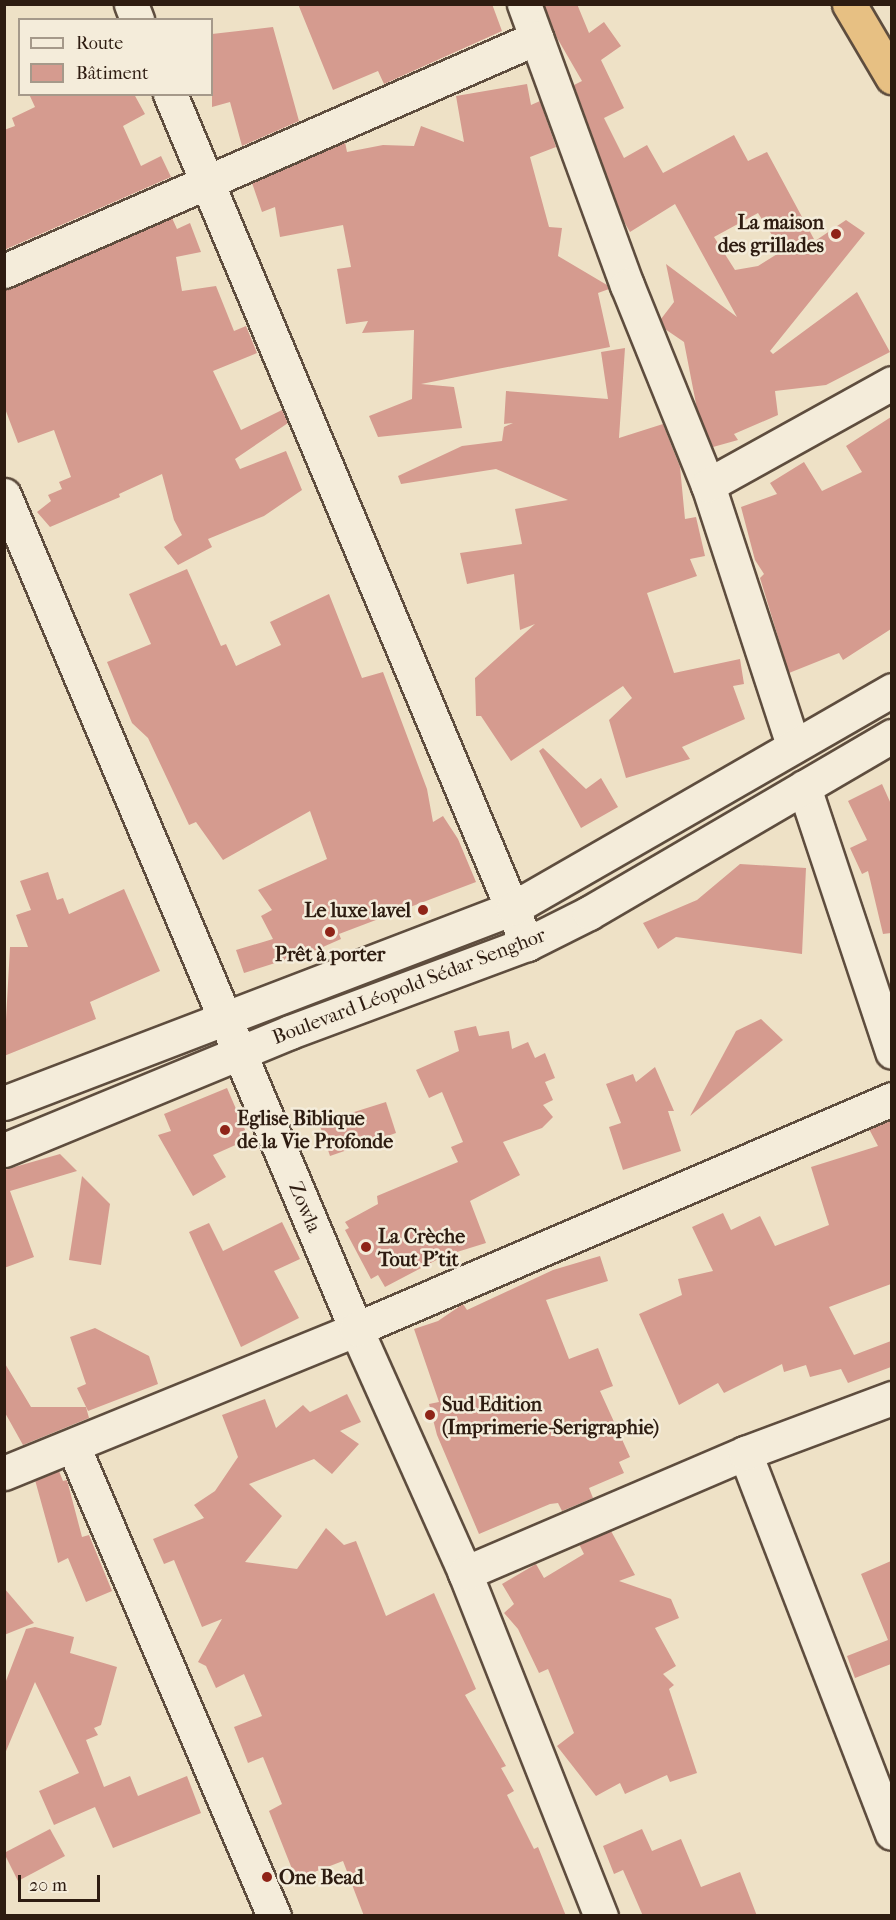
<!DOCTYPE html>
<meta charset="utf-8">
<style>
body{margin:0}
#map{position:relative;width:896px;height:1920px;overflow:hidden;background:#eee1c6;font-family:"IM FELL French Canon",serif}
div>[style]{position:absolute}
.building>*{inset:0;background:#d59b8f}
.roads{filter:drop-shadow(2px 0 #5e4d3e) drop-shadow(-2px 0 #5e4d3e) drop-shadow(0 2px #5e4d3e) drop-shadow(0 -2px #5e4d3e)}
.street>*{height:33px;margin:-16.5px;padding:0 16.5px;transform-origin:16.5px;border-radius:16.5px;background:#f4ecda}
.secondary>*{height:33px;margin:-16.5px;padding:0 16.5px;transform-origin:16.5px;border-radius:16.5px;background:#f4ecda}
.highway>*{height:33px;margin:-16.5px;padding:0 16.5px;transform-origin:16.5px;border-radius:16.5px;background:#e7c083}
.dots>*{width:16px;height:16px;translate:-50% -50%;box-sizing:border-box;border:3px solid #f4ecda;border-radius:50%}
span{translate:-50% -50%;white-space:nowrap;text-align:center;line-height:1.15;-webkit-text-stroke:5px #f4ecda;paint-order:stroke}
.poi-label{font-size:20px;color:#2e1c11;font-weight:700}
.right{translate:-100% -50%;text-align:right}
.left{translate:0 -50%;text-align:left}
.street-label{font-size:20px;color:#2e1c11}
.frame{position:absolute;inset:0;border:6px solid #2e1c11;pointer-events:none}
.legend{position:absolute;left:18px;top:18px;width:195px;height:78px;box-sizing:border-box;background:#f4ecda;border:2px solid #a5998a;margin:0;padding:8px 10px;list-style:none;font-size:18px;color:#2e1c11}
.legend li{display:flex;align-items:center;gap:12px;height:30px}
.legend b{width:30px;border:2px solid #a5998a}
.scale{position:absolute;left:18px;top:1875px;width:82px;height:27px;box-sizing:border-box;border:3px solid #2e1c11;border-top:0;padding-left:8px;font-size:18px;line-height:21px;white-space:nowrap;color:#2e1c11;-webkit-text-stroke:4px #f4ecda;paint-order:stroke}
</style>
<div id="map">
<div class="building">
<i style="clip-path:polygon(298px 4px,492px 4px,502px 31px,384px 84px,378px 71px,333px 90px)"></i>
<i style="clip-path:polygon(evenodd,544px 4px,577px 4px,589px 33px,604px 22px,621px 46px,601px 60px,624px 108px,604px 118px,624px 158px,647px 145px,663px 173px,734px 135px,748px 161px,767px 152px,815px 241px,846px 220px,865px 233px,770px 351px,773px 354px,857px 292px,890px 352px,826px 385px,775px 391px,778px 415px,734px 434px,738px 440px,713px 447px,697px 409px,684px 342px,665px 329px,661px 319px,674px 302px,666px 264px,737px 317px,675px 204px,630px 232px,623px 220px,574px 85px,582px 81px,556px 36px,544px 4px,758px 213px,782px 251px,758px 266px,735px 270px,714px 237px,758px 213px)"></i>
<i style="clip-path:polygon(273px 27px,299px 121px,242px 146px,230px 102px,212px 107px,212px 34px)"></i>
<i style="clip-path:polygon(527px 84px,531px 105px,540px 101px,556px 147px,530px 157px,549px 227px,562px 228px,558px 256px,607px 285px,609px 289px,598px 293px,610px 347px,421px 384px,454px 387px,462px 428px,378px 437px,369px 416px,412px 399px,414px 330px,362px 333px,368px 321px,346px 324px,337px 269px,351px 267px,343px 225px,280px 237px,275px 207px,262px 212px,252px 183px,345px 142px,347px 152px,383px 145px,414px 146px,421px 126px,464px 142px,456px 96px)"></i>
<i style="clip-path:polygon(29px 94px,134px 94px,145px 114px,123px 126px,141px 166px,161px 156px,171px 177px,4px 250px,4px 130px,15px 126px,12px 118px,35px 107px)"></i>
<i style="clip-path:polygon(172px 218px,177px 229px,190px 223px,201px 252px,176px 257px,182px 291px,216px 286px,234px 331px,246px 326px,257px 353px,213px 371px,241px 430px,282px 410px,288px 423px,235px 459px,240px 469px,286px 451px,302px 490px,264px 516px,208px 539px,212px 547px,178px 565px,164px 547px,182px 535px,174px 520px,162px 474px,119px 494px,120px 497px,50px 527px,37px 512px,51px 501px,48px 495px,62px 489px,59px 482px,71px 477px,54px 430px,18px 443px,4px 406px,4px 289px)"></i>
<i style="clip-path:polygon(625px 348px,619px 438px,663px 424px,680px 467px,685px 519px,696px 517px,705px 556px,690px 559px,697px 576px,647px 593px,674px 673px,740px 659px,744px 684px,733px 686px,745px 719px,682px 747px,690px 759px,626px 778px,609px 720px,632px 698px,623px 686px,511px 761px,481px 716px,476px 716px,475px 678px,535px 624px,520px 630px,514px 574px,467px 584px,460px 553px,522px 544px,515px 509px,568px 500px,496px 469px,401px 484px,398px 476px,462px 446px,502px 441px,504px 427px,513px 423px,504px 424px,506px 391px,608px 399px,601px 352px)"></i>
<i style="clip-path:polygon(891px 417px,891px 629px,843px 660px,839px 653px,789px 673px,760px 578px,764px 574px,755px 560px,741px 507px,777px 494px,770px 483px,804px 462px,822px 491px,862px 472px,846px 446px)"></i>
<i style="clip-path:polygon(187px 569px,221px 646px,226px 644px,236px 666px,281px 645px,270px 622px,329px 594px,362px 678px,383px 672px,427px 789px,433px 822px,443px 816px,458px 839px,476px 882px,339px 934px,341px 939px,316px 950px,244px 973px,236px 950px,273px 939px,261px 916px,272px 910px,258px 890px,327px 859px,310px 811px,223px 860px,196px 822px,189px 825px,148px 738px,132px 723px,107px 662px,151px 644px,129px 594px)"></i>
<i style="clip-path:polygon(543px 748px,586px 789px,601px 778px,618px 807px,581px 828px,539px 751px)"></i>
<i style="clip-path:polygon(882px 784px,891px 804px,891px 933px,883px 934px,868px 871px,862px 874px,850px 848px,867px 840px,848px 801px)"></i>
<i style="clip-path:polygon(740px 864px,806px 868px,802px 954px,676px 937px,658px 949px,643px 923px,697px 900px)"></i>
<i style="clip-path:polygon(48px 872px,57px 900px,63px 898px,69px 914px,124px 889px,160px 971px,90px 1002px,96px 1019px,4px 1056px,10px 947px,28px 947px,16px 915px,31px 910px,20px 881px)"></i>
<i style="clip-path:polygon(761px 1019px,783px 1040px,690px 1116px,736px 1031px)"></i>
<i style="clip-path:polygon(476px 1026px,479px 1036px,509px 1031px,512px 1049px,528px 1042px,535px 1058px,545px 1053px,555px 1078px,545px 1082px,553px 1100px,543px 1105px,553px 1117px,542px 1128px,503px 1142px,520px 1175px,470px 1201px,486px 1243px,444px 1256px,385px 1287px,378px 1275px,371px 1279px,345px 1230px,349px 1228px,345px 1222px,378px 1204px,377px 1196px,458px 1162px,451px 1147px,463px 1142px,442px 1092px,429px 1098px,416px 1070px,459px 1051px,454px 1031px)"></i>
<i style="clip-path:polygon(655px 1067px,674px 1111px,668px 1111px,681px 1151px,623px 1170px,609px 1127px,621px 1123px,606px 1084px,633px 1074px,636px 1082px)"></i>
<i style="clip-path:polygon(227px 1088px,249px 1139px,213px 1155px,226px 1177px,193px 1196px,158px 1135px,171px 1131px,164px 1114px)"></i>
<i style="clip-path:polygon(386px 1102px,396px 1133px,330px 1156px,319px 1123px)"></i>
<i style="clip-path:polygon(891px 1120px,891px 1284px,829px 1307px,854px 1355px,891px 1341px,891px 1367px,848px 1383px,841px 1369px,810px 1377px,806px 1365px,784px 1372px,782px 1364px,724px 1393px,718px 1383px,679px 1405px,639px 1314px,682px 1295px,678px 1279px,713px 1271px,692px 1227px,723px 1213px,731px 1230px,760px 1216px,775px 1246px,829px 1225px,811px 1167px,878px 1146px,869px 1129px)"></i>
<i style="clip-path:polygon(60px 1154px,77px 1171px,10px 1191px,34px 1257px,4px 1268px,4px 1170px)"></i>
<i style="clip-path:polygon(82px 1176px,110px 1204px,101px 1265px,69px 1260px)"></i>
<i style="clip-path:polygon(282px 1222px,300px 1259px,274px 1271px,299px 1318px,241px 1347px,189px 1232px,209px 1223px,223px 1251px)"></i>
<i style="clip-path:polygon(600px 1256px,608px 1281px,546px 1300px,569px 1359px,598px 1348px,613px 1386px,600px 1391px,630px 1457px,619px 1462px,624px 1473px,589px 1488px,593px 1498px,562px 1511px,558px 1503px,550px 1504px,479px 1534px,437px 1435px,429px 1404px,439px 1402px,414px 1329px,438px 1321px,463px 1304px,467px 1310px,553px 1270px)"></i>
<i style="clip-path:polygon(95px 1328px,149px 1356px,158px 1384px,88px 1411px,77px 1388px,86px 1384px,70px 1337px)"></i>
<i style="clip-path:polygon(4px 1362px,31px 1407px,86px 1407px,89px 1418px,23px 1445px,4px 1411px)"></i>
<i style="clip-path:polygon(347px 1394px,361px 1422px,340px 1431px,359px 1444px,332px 1474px,314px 1459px,249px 1484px,282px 1516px,245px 1562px,297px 1569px,326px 1528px,344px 1545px,356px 1541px,386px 1616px,434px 1593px,476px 1689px,465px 1695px,506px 1766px,501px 1768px,514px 1791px,507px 1795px,534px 1849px,538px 1847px,566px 1916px,364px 1916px,343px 1861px,296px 1879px,269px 1811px,282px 1804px,263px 1757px,248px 1763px,234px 1727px,262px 1716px,244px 1674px,216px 1688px,206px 1666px,198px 1662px,222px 1619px,202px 1627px,174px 1560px,164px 1564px,153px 1539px,204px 1518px,194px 1505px,215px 1491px,238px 1457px,222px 1415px,265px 1399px,276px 1428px,303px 1405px,310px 1412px)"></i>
<i style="clip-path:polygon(59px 1471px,63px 1481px,67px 1480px,82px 1537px,89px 1535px,112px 1591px,86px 1602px,68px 1558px,58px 1563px,35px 1480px)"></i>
<i style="clip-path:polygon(611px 1531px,635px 1575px,619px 1581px,671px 1599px,679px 1618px,655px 1628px,676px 1666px,663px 1674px,674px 1685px,669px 1689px,697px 1773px,670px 1782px,667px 1775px,625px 1794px,620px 1783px,596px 1796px,557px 1746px,574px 1733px,548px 1669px,539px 1673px,518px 1629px,504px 1613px,514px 1604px,502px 1584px,536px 1564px,544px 1578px,584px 1554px,579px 1544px)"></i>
<i style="clip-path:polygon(891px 1561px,891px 1664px,855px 1678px,847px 1656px,888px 1640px,861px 1574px)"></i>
<i style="clip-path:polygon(4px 1588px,34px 1623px,4px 1635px)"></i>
<i style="clip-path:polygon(35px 1627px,74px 1637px,70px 1653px,117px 1667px,101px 1725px,94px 1728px,98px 1735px,86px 1740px,104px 1787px,130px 1776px,138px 1796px,187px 1776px,201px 1813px,113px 1848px,95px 1807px,54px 1825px,39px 1791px,79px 1773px,35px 1682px,4px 1756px,4px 1686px,26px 1629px)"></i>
<i style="clip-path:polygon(50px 1829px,65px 1856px,18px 1881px,4px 1853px)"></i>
<i style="clip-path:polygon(642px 1829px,652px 1851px,681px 1839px,701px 1887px,740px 1872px,757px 1916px,643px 1916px,623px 1870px,614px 1874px,603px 1846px)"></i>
</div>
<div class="roads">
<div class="street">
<i style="left:131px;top:4px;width:17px;rotate:69deg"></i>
<i style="left:524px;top:4px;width:299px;rotate:69.9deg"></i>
<i style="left:627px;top:285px;width:216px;rotate:68deg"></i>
<i style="left:708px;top:485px;width:274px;rotate:71.9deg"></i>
<i style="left:170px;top:94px;width:922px;rotate:67.22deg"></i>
<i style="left:4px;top:271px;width:581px;rotate:-23.65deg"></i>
<i style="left:708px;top:485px;width:210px;rotate:-29deg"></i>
<i style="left:4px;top:495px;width:905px;rotate:67.12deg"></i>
<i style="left:356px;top:1329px;width:267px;rotate:65.9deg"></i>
<i style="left:465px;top:1573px;width:369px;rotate:68.4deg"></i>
<i style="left:804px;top:787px;width:279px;rotate:71.6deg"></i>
<i style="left:73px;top:1446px;width:511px;rotate:66.85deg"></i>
<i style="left:745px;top:1453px;width:407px;rotate:68.9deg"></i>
<i style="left:4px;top:1473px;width:380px;rotate:-22.2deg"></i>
<i style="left:356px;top:1329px;width:583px;rotate:-23.22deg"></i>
<i style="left:465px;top:1573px;width:305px;rotate:-23.2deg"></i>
<i style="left:745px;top:1453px;width:157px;rotate:-20.5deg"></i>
</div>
<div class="secondary">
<i style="left:4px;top:1103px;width:545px;rotate:-20.96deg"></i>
<i style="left:513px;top:908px;width:437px;rotate:-29.9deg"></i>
<i style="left:4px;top:1150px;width:309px;rotate:-22.4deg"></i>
<i style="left:290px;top:1032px;width:253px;rotate:-20.4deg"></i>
<i style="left:527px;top:944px;width:69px;rotate:-26.6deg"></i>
<i style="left:589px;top:913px;width:351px;rotate:-30.3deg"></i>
</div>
<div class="highway">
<i style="left:849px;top:4px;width:85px;rotate:59.5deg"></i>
</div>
</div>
<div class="dots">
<i style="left:836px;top:234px;background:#8f2418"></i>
<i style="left:423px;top:910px;background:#8f2418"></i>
<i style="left:330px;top:932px;background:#8f2418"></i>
<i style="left:225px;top:1130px;background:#8f2418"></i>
<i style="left:366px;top:1247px;background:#8f2418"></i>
<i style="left:430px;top:1415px;background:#8f2418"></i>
<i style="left:267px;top:1877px;background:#8f2418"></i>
</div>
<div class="poi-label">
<span class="right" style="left:824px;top:234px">La maison<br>des grillades</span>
<span class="right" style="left:411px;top:910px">Le luxe lavel</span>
<span style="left:330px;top:954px">Prêt à porter</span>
<span class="left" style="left:237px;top:1130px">Eglise Biblique<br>de la Vie Profonde</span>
<span class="left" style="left:378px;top:1248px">La Crèche<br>Tout P'tit</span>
<span class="left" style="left:442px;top:1416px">Sud Edition<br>(Imprimerie-Serigraphie)</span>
<span class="left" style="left:279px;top:1877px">One Bead</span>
</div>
<div class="street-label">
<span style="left:409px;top:986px;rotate:-21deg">Boulevard Léopold Sédar Senghor</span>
<span style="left:305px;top:1207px;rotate:67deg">Zowla</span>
</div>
<div class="frame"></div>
<ul class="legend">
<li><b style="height:8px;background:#f4ecda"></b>Route</li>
<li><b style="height:16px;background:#d59b8f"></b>Bâtiment</li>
</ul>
<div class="scale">20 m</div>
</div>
